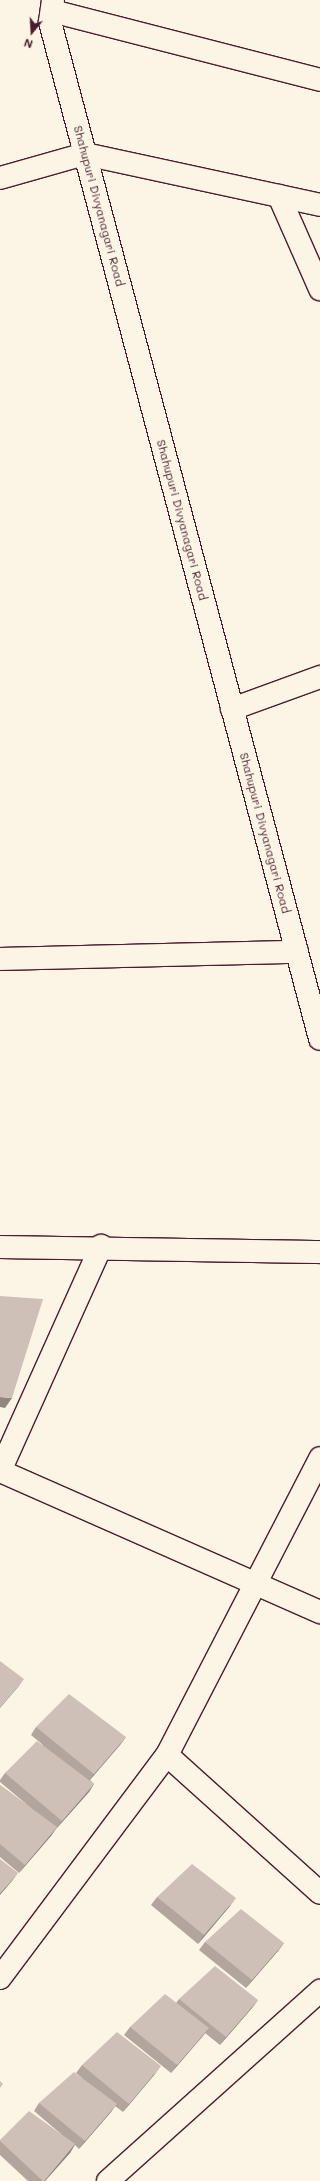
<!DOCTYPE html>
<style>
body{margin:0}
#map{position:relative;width:320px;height:2181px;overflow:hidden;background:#fcf5e5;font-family:Mali,sans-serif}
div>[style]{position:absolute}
.roads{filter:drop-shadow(1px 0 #4a1f2b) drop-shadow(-1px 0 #4a1f2b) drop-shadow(0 1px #4a1f2b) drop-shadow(0 -1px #4a1f2b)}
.minor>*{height:22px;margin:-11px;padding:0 11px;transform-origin:11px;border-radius:11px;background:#fcf5e5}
.major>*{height:22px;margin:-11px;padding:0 11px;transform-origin:11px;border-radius:11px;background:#fcf5e5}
.wall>*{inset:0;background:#b2a59d}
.shaded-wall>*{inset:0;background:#918680}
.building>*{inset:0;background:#cfc0b7}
span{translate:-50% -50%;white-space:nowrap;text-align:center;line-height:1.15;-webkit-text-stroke:3px #fcf5e5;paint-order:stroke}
.street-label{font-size:12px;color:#4a1f2b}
.north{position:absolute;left:12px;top:12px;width:40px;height:40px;-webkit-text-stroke:3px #fcf5e5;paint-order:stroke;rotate:198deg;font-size:11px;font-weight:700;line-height:16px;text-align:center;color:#4a1f2b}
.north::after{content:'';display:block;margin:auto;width:14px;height:18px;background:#4a1f2b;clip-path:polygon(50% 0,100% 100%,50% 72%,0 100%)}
</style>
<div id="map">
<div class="roads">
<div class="minor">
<i style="left:52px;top:11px;width:277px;rotate:14.4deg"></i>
<i style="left:0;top:178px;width:88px;rotate:-15.8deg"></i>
<i style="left:85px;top:154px;width:240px;rotate:12.2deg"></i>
<i style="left:279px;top:196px;width:102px;rotate:66.2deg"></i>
<i style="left:232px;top:709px;width:94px;rotate:-20deg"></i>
<i style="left:0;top:959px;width:297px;rotate:-1.4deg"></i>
<i style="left:0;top:1247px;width:320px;rotate:0.9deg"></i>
<i style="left:0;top:1471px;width:350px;rotate:23.8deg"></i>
<i style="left:0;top:1471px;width:247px;rotate:-65.8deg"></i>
<i style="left:167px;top:1755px;width:206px;rotate:42deg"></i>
<i style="left:0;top:1978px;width:279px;rotate:-53.2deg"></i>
<i style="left:167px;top:1755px;width:334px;rotate:-62.7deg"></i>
<i style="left:108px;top:2181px;width:285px;rotate:-41.9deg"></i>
</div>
<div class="major">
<i style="left:53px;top:0;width:22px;rotate:98deg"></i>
<i style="left:50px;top:22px;width:1052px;rotate:75.13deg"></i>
</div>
</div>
<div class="wall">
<i style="clip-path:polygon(36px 1727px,126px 1737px,120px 1745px,90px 1780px,94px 1784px,89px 1792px,56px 1829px,51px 1836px,19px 1873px,0 1857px,0 1785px,31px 1808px,0 1782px,0 1780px,5px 1773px,43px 1745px,31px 1735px)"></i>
<i style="clip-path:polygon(157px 1897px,230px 1906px,198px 1944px,151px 1905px)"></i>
<i style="clip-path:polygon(205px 1942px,284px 1943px,278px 1951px,246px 1988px,199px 1950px)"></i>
<i style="clip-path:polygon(179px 1999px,258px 2000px,252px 2008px,220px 2045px,205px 2033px,171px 2073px,124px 2035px,130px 2027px,176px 2003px)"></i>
<i style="clip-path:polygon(82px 2065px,155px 2074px,123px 2112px,115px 2106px,111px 2112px,79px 2149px,75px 2145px,70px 2153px,45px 2181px,28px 2181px,0 2155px,0 2140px,61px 2134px,34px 2111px,39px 2103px,82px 2078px,76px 2073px)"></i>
</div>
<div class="shaded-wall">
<i style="clip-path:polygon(0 1397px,12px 1398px,5px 1408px,0 1407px)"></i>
<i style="clip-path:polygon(24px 1679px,18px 1687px,0 1708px,0 1707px)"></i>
<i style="clip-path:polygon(126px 1737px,120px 1745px,88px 1782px,94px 1774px)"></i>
<i style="clip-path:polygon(94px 1784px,89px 1792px,56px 1829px,62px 1821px)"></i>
<i style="clip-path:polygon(57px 1827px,51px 1836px,19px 1873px,25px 1865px)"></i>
<i style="clip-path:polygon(18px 1873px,12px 1881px,0 1895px,0 1893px)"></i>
<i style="clip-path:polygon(236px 1898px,230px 1906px,198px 1944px,204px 1935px)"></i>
<i style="clip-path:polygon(284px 1943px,278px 1951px,246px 1988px,252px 1980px)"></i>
<i style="clip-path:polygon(258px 2000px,252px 2008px,220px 2045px,226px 2037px)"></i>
<i style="clip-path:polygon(209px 2028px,203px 2036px,171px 2073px,177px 2065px)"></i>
<i style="clip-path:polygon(161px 2066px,155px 2074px,123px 2112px,129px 2104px)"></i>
<i style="clip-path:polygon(117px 2104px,111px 2112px,79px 2149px,85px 2141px)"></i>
<i style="clip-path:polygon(75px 2144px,70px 2153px,45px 2181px,44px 2181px)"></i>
</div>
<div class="building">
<i style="clip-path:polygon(0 1296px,43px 1299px,12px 1398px,0 1397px)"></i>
<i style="clip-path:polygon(0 1661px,24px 1679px,0 1707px)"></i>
<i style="clip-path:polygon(69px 1694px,126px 1737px,94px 1774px,36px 1727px)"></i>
<i style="clip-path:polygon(37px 1741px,94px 1784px,62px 1821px,5px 1773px)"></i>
<i style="clip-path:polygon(0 1785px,57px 1827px,25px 1865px,0 1844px)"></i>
<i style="clip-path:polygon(0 1859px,18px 1873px,0 1893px)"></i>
<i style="clip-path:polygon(192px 1864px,236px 1898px,204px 1935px,157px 1897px)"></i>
<i style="clip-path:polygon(241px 1909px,284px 1943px,252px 1980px,205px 1942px)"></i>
<i style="clip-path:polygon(215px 1966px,258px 2000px,226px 2037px,179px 1999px)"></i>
<i style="clip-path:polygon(165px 1994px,209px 2028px,177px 2065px,130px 2027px)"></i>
<i style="clip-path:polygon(117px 2032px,161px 2066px,129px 2104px,82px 2065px)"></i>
<i style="clip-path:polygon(74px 2072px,117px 2104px,85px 2141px,39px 2103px)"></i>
<i style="clip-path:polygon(0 2081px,3px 2084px,0 2088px)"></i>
<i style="clip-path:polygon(29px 2111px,75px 2144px,44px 2181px,43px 2181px,0 2141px,0 2140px)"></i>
</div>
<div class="street-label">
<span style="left:99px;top:206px;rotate:75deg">Shahupuri Divyanagari Road</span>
<span style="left:182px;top:520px;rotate:75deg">Shahupuri Divyanagari Road</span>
<span style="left:265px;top:833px;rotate:75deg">Shahupuri Divyanagari Road</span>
</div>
<div class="north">N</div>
</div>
